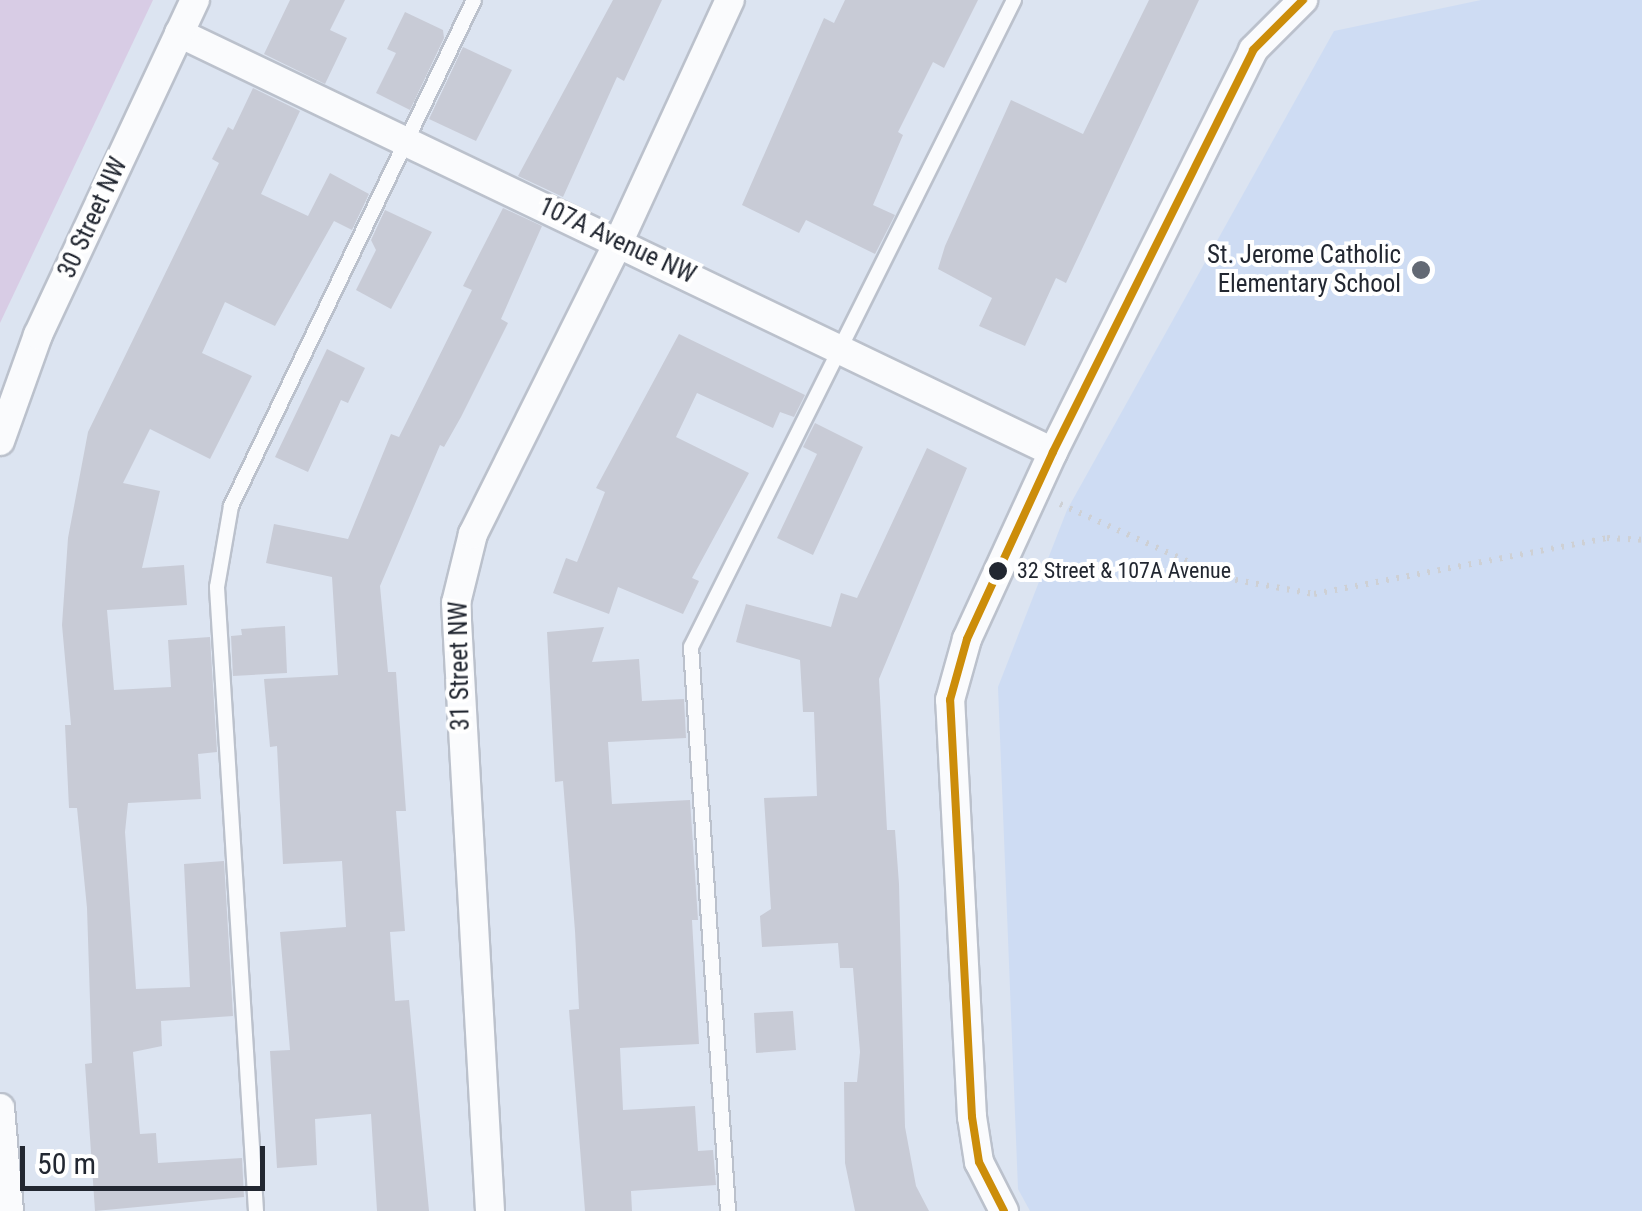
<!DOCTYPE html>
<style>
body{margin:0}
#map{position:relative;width:1642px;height:1211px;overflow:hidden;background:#dce4f1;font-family:"Roboto Condensed",sans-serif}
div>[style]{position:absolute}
.built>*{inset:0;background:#cedcf3}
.green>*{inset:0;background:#d8cce5}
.building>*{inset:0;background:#c8cbd6}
.path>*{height:6px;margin-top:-3px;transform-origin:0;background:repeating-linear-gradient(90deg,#ced0d4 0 2.5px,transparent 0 10.5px)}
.roads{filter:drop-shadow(2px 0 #bbc1cc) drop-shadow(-2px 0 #bbc1cc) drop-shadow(0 2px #bbc1cc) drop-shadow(0 -2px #bbc1cc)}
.lane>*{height:14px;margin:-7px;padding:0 7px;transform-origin:7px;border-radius:7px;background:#fafbfd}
.street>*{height:28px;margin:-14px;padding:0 14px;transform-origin:14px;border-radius:14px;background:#fafbfd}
.bus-1>*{height:8px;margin:-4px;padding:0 4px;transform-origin:4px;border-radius:4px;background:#cc8d0a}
.dots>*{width:28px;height:28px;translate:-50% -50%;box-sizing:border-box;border:5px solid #fff;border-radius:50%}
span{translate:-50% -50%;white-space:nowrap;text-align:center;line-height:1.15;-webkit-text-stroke:8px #fff;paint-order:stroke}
.bus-label{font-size:22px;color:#222731}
.left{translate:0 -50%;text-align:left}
.street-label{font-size:25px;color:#222731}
.poi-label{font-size:25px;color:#222731}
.right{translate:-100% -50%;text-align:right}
.scale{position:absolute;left:20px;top:1146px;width:245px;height:45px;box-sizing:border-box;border:5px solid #222731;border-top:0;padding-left:12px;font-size:30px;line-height:35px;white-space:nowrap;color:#222731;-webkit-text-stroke:8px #fff;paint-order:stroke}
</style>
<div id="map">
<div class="built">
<i style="clip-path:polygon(1481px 0,1642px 0,1642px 1211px,1030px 1211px,1018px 1189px,998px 687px,1067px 510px,1334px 31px)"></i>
</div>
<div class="green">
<i style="clip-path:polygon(0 0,153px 0,0 323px)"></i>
</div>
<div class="building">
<i style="clip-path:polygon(290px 0,345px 0,330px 30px,347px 38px,325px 84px,264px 54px)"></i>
<i style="clip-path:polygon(613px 0,662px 0,624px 81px,617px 77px,563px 197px,518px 176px)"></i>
<i style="clip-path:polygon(845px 0,978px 0,944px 68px,933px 62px,898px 132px,903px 135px,873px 205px,895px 215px,875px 254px,806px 220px,799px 233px,742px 205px,824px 18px,834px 23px)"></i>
<i style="clip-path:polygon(1149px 0,1199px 0,1066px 283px,1056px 278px,1025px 346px,979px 326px,992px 298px,938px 269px,945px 246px,1011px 100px,1083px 134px)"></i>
<i style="clip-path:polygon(405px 12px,443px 30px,444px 38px,410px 110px,376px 93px,396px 53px,387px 49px)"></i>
<i style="clip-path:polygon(463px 47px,512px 70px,476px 141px,429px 119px)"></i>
<i style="clip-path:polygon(253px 88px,300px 111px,261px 194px,308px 216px,330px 173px,369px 194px,352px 230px,334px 221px,275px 326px,225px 302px,202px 353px,252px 376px,210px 459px,150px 429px,123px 483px,160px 491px,142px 568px,184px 565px,187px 605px,107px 610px,114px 690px,171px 687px,168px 640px,210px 637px,217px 752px,198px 754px,201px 799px,128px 803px,125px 832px,136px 989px,190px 987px,184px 864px,224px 861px,233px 1016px,161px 1021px,162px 1046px,133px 1052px,140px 1134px,156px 1133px,158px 1163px,242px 1158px,244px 1197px,95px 1211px,85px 1064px,92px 1063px,87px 908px,77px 808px,69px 808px,65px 725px,71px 725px,62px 625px,68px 538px,88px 432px,219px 163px,212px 159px,228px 127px,233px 130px)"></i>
<i style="clip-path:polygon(503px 208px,542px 226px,501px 319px,508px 323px,461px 417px,444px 447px,440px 445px,380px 586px,388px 672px,396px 672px,406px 811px,396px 811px,405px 931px,390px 932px,395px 1001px,409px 1000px,429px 1211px,377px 1211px,371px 1114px,315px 1119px,317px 1165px,277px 1168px,270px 1051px,290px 1050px,280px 932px,346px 927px,342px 861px,283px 864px,277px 746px,270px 747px,264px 679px,338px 675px,332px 577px,266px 563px,274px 524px,348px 539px,391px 434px,399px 437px,472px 290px,463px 286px)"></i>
<i style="clip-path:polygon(385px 210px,432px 232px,391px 309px,356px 290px,376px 250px,371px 240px)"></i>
<i style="clip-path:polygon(679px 334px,805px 395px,794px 417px,780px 412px,773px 428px,697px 393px,676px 437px,749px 473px,692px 578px,699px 581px,683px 614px,618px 587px,609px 614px,553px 593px,566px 558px,577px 562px,605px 492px,596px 488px)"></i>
<i style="clip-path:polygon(327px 349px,365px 368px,348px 403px,341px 400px,308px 472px,275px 457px)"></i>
<i style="clip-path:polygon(815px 423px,863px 447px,813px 555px,777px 538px,817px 454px,803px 447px)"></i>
<i style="clip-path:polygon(927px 448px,967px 468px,879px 679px,887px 830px,895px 830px,899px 884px,905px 1127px,916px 1186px,929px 1211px,855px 1211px,845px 1163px,844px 1082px,857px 1082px,860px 1052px,853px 968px,840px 968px,838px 943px,762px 947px,760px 916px,771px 909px,764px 798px,817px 796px,814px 712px,803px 712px,800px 660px,736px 642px,746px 604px,831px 627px,841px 593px,857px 598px)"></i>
<i style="clip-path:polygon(285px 626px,287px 673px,233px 676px,231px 636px,242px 635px,241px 629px)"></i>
<i style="clip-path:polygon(604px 627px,592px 662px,639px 659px,642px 701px,684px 699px,686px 738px,608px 742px,612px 804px,690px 800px,698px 920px,692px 920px,699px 1044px,620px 1048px,623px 1110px,695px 1106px,698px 1151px,713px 1150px,716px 1185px,631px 1191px,632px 1211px,585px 1211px,569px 1010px,579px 1009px,575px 931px,563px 781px,555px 782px,547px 632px)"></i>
<i style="clip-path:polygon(793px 1011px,796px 1050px,756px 1053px,754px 1013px)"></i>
</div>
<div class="path">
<i style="left:1060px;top:504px;width:181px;rotate:24.2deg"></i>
<i style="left:1225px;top:578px;width:90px;rotate:10.2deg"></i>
<i style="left:1314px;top:594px;width:298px;rotate:-10.8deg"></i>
<i style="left:1607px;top:538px;width:35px;rotate:3deg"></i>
</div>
<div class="roads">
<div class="lane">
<i style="left:256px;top:1211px;width:625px;rotate:-93.58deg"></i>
<i style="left:217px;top:587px;width:82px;rotate:-80.2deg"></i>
<i style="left:231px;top:506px;width:561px;rotate:-64.35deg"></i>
<i style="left:728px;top:1211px;width:565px;rotate:-93.75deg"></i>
<i style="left:691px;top:647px;width:723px;rotate:-63.47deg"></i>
</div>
<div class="street">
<i style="left:179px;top:33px;width:969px;rotate:25.61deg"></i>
<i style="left:0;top:441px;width:113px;rotate:-70.3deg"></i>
<i style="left:38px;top:335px;width:370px;rotate:-64.9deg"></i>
<i style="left:0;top:1108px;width:103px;rotate:85deg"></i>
<i style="left:490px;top:1211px;width:609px;rotate:-93.2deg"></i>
<i style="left:456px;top:603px;width:71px;rotate:-76.2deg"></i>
<i style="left:473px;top:534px;width:327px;rotate:-63.5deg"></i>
<i style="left:619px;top:241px;width:265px;rotate:-65.3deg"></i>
<i style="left:1004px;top:1211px;width:55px;rotate:-117deg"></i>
<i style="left:979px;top:1162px;width:46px;rotate:-98.8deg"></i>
<i style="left:972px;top:1117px;width:418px;rotate:-93deg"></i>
<i style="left:950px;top:700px;width:63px;rotate:-74.4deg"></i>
<i style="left:967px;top:639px;width:206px;rotate:-65.3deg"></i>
<i style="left:1053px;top:452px;width:449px;rotate:-63.5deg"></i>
<i style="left:1253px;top:50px;width:71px;rotate:-45deg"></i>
</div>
</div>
<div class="bus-1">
<i style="left:1004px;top:1211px;width:55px;rotate:-117deg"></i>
<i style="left:979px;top:1162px;width:46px;rotate:-98.8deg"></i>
<i style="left:972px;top:1117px;width:418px;rotate:-93deg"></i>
<i style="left:950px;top:700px;width:63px;rotate:-74.4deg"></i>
<i style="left:967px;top:639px;width:206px;rotate:-65.3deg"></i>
<i style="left:1053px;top:452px;width:449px;rotate:-63.5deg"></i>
<i style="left:1253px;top:50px;width:71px;rotate:-45deg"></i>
</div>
<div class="dots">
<i style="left:1421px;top:270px;background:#636974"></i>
<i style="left:998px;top:571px;background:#222731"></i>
</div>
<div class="bus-label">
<span class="left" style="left:1017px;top:571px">32 Street &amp; 107A Avenue</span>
</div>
<div class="street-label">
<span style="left:93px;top:218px;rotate:-65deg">30 Street NW</span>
<span style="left:617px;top:241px;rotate:25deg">107A Avenue NW</span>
<span style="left:460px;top:666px;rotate:-91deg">31 Street NW</span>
</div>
<div class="poi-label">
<span class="right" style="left:1401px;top:270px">St. Jerome Catholic<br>Elementary School</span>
</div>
<div class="scale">50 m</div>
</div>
